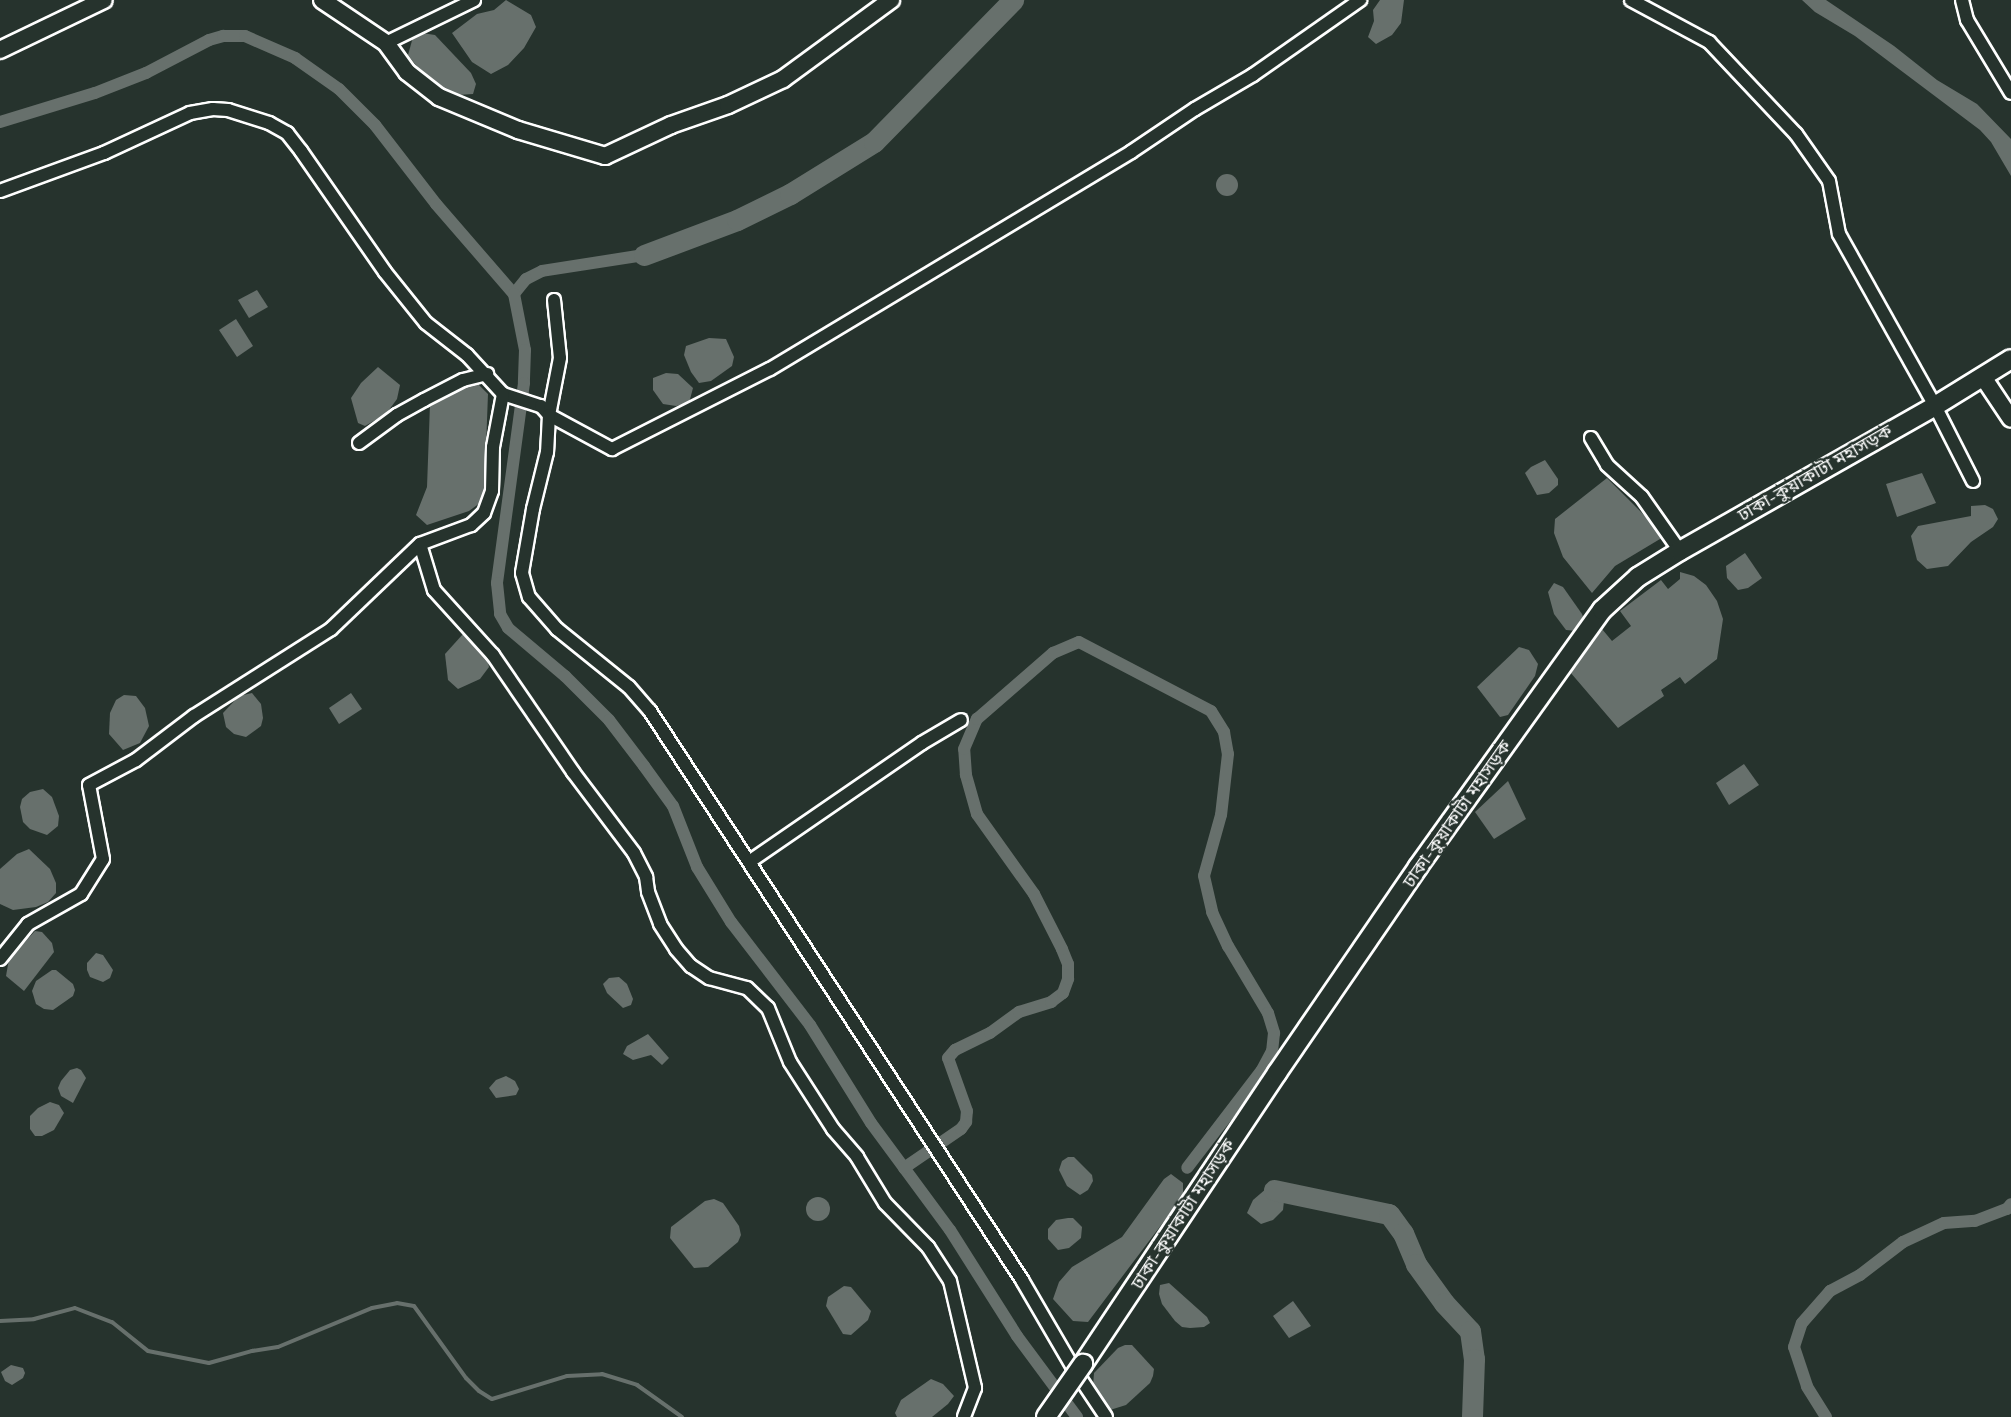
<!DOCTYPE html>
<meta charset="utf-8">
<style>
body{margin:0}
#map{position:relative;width:2011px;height:1417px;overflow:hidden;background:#26332d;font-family:Delius,"Noto Sans Bengali",sans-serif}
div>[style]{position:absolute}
.water>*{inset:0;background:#67706c}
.round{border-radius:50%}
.stream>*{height:4px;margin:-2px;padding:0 2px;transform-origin:2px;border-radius:2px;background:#67706c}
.canal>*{height:12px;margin:-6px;padding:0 6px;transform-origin:6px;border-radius:6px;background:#67706c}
.river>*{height:21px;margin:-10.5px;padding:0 10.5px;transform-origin:10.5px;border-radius:10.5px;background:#67706c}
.roads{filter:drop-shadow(2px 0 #fff) drop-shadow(-2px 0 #fff) drop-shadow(0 2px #fff) drop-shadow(0 -2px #fff)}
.street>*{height:12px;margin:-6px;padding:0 6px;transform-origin:6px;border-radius:6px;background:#26332d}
.secondary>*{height:16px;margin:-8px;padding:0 8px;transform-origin:8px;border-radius:8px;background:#26332d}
.primary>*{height:18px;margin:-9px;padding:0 9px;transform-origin:9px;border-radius:9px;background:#26332d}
.bridges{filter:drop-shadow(2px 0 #fff) drop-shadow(-2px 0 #fff) drop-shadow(0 2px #fff) drop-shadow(0 -2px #fff)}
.primary-bridge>*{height:18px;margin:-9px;padding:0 9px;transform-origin:9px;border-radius:9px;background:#26332d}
span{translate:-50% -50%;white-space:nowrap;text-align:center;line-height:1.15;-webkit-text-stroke:4.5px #26332d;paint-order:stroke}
.street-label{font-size:18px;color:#fff}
</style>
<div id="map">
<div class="water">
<i style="clip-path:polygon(506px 0,531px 15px,536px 27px,524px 48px,508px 65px,491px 74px,472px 62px,452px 33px,477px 14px,494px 10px)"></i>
<i style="clip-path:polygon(1380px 0,1404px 0,1401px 23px,1392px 35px,1376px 44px,1368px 37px,1374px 21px,1373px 10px)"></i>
<i style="clip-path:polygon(1802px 0,1826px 0,1894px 46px,1937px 80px,1977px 104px,2011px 139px,2011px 176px,1991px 142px,1980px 130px,1855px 36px,1815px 12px)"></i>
<i style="clip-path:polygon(422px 33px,435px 35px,471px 73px,476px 84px,473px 94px,458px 95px,445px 89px,418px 68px,408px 55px,413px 37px)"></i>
<i class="round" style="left:1216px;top:174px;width:22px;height:22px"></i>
<i style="clip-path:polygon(257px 290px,268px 307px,249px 318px,238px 300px)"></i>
<i style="clip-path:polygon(236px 319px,253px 346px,237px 357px,219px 330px)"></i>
<i style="clip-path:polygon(709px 338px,726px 339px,734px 357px,732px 366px,711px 381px,699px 383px,691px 372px,684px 355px,686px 346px)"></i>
<i style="clip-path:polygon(378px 367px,400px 385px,397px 399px,386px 414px,365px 426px,358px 423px,351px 398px,361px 383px)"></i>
<i style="clip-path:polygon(666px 373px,678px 374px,693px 388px,689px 403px,676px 406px,663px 404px,653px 390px,653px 378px)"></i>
<i style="clip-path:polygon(476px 382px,488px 394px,484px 500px,469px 511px,427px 525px,416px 515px,427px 487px,430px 404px)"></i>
<i style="clip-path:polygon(1545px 460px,1558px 479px,1558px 485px,1549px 493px,1537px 495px,1525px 473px,1531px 467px)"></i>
<i style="clip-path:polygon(1922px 473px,1936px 503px,1897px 517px,1886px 484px)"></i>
<i style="clip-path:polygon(1607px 478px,1665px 536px,1615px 566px,1592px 593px,1563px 557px,1554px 533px,1555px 519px)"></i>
<i style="clip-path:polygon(1985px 505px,1993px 509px,1998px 519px,1993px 527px,1971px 542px,1948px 566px,1927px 569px,1917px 560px,1911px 536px,1918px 526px,1971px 516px,1971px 506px)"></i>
<i style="clip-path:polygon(1745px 553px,1762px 578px,1748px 588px,1738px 590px,1727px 578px,1726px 566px)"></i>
<i style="clip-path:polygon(1680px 572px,1694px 576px,1706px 585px,1717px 601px,1723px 619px,1717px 659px,1685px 684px,1680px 677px,1661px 690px,1664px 696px,1618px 728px,1570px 672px,1602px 629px,1612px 641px,1631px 626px,1620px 611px,1661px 580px,1668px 589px,1680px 579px)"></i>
<i style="clip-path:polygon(1554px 583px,1563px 587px,1582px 614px,1584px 620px,1577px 631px,1566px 630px,1554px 614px,1548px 592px)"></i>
<i style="clip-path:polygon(463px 634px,486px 654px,489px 667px,480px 679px,458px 689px,448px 680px,445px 654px)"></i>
<i style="clip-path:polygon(1519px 647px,1529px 650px,1538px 664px,1535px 676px,1508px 715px,1500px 717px,1477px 687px)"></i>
<i style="clip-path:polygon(252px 693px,261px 704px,263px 718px,261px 726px,246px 737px,234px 734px,226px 727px,223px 713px,239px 696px)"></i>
<i style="clip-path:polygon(351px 693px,362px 709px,339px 724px,329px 708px)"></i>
<i style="clip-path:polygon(124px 695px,136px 696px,145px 708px,149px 726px,140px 743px,123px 750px,109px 734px,110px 713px,116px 700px)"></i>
<i style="clip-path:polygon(1744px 764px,1759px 785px,1729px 805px,1716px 783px)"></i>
<i style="clip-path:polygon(1508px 781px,1526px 819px,1494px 839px,1475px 812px)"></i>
<i style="clip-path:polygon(43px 789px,52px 797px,59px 816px,58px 826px,47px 835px,30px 829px,23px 822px,20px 807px,22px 799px,30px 792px)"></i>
<i style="clip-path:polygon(29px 849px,50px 869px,56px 883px,56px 893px,48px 902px,36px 907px,13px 910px,0 904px,0 869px,17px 854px)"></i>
<i style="clip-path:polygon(35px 931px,42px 932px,52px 943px,54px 952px,24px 991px,6px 976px,9px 959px)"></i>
<i style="clip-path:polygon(96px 953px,103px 955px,113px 970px,110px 978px,103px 982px,90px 977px,87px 970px,87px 963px)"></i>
<i style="clip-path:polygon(52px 970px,56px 970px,73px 984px,75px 990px,73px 996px,53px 1010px,44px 1009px,36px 1004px,32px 991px,36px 981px)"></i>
<i style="clip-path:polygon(619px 977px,627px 984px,633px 999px,631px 1005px,623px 1008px,607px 993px,603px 984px,609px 978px)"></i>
<i style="clip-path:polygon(648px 1034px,669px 1058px,662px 1065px,651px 1055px,633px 1060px,623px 1054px,627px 1046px)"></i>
<i style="clip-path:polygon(77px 1068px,81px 1070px,86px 1078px,73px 1103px,61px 1096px,58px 1088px,61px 1081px,70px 1070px)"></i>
<i style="clip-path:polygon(506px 1076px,515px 1081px,519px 1089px,516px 1095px,496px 1098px,489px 1088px,496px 1080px)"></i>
<i style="clip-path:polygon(50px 1102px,59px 1105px,64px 1113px,54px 1130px,42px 1136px,35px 1136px,30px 1129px,30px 1116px,38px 1108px)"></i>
<i style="clip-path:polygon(1068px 1157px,1074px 1157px,1092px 1175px,1093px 1181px,1088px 1190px,1080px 1195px,1067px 1186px,1059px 1170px,1062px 1161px)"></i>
<i style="clip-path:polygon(1171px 1174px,1183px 1183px,1183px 1196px,1088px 1322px,1073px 1321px,1053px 1299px,1059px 1282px,1072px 1267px,1122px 1237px,1164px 1179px)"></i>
<i style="clip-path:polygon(1267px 1188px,1277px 1192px,1284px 1201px,1283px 1210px,1273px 1220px,1261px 1224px,1247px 1213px,1253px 1200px)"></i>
<i class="round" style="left:806px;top:1197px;width:24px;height:24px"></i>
<i style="clip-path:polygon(714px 1199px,723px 1203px,739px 1226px,741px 1235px,738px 1242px,708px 1267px,694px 1268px,670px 1238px,671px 1227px,705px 1201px)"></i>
<i style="clip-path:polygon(1068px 1218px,1073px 1218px,1082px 1227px,1081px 1238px,1069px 1248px,1058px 1250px,1048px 1239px,1048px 1229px,1056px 1220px)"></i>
<i style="clip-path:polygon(1169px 1283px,1207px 1317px,1210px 1323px,1204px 1327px,1190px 1328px,1182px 1327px,1175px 1321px,1162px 1304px,1159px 1294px,1160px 1285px)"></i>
<i style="clip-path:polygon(844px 1286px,851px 1287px,871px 1311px,868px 1320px,851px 1335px,843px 1334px,826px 1306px,828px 1297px)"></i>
<i style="clip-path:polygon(1293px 1301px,1311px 1326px,1289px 1338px,1273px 1316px)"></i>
<i style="clip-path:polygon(1125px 1345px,1132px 1345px,1154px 1369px,1153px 1376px,1150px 1383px,1126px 1405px,1110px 1410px,1093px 1386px,1094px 1373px,1118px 1348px)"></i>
<i style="clip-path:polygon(11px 1365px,23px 1368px,25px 1373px,23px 1378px,12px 1385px,5px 1381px,1px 1372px)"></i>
<i style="clip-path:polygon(931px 1379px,943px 1384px,954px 1396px,948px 1404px,932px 1417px,897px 1417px,895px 1413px,901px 1400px)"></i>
</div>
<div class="stream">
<i style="left:0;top:1321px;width:34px;rotate:-3deg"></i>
<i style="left:34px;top:1319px;width:42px;rotate:-15deg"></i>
<i style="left:75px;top:1308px;width:40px;rotate:21deg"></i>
<i style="left:112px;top:1322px;width:46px;rotate:38.9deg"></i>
<i style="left:148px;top:1351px;width:62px;rotate:11.1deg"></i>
<i style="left:209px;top:1363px;width:45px;rotate:-15.6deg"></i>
<i style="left:252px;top:1351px;width:26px;rotate:-9deg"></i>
<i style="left:278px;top:1347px;width:102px;rotate:-22.5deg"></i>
<i style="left:372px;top:1308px;width:25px;rotate:-11deg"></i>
<i style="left:397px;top:1303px;width:17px;rotate:10deg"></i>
<i style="left:414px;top:1306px;width:89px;rotate:54.2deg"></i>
<i style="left:466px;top:1378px;width:18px;rotate:45deg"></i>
<i style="left:479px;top:1391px;width:15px;rotate:32deg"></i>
<i style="left:492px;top:1399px;width:78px;rotate:-17deg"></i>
<i style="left:567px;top:1376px;width:35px;rotate:-3deg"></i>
<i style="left:602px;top:1374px;width:37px;rotate:17deg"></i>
<i style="left:637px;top:1385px;width:55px;rotate:35.4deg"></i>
</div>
<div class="canal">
<i style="left:0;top:122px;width:99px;rotate:-17deg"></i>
<i style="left:95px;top:93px;width:55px;rotate:-21.4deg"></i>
<i style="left:146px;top:73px;width:71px;rotate:-27.6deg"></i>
<i style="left:209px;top:40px;width:15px;rotate:-16deg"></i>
<i style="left:223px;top:36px;width:22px"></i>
<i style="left:245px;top:36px;width:55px;rotate:23.7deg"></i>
<i style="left:295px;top:58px;width:54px;rotate:35.2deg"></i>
<i style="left:339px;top:89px;width:51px;rotate:45deg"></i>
<i style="left:375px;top:125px;width:100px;rotate:52.3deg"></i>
<i style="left:436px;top:204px;width:119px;rotate:49.1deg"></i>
<i style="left:644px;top:255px;width:103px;rotate:171.1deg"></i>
<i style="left:542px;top:271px;width:18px;rotate:153deg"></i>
<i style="left:526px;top:279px;width:19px;rotate:129deg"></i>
<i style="left:514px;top:294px;width:57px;rotate:78.9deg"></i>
<i style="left:525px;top:350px;width:33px;rotate:92deg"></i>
<i style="left:524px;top:383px;width:202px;rotate:97.7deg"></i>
<i style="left:497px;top:583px;width:31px;rotate:84deg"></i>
<i style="left:500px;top:614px;width:16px;rotate:60deg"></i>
<i style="left:508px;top:628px;width:75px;rotate:40.1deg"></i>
<i style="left:565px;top:676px;width:62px;rotate:45deg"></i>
<i style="left:609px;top:720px;width:58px;rotate:52.7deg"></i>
<i style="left:644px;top:766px;width:49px;rotate:54.1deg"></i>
<i style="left:673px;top:806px;width:66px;rotate:68.5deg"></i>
<i style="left:697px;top:867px;width:65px;rotate:58.3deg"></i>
<i style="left:731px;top:922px;width:130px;rotate:52.5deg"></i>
<i style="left:810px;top:1025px;width:115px;rotate:58.1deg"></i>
<i style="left:871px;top:1123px;width:133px;rotate:53.6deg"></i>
<i style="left:950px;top:1230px;width:125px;rotate:57.7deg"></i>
<i style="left:1017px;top:1336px;width:101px;rotate:53.5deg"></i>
<i style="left:904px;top:1168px;width:69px;rotate:-34.4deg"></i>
<i style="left:961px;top:1129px;width:9px;rotate:-54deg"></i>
<i style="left:966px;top:1122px;width:11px;rotate:-85deg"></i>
<i style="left:967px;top:1111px;width:56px;rotate:-109.7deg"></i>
<i style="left:948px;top:1058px;width:11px;rotate:-49deg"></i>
<i style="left:955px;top:1050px;width:39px;rotate:-26deg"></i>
<i style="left:990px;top:1033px;width:36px;rotate:-36deg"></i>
<i style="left:1019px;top:1012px;width:34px;rotate:-17deg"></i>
<i style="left:1051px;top:1002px;width:15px;rotate:-37deg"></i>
<i style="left:1063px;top:993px;width:15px;rotate:-70deg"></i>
<i style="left:1068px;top:979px;width:15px;rotate:-90deg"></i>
<i style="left:1068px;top:964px;width:16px;rotate:-112deg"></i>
<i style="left:1062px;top:949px;width:62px;rotate:-117deg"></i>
<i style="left:1034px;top:894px;width:98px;rotate:-125.5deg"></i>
<i style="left:977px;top:814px;width:41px;rotate:-105.8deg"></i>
<i style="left:966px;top:775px;width:26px;rotate:-94deg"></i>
<i style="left:964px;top:749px;width:33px;rotate:-67deg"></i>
<i style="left:977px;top:719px;width:101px;rotate:-41deg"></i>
<i style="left:1053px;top:653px;width:28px;rotate:-23deg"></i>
<i style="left:1079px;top:642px;width:149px;rotate:27.6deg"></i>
<i style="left:1211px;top:711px;width:25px;rotate:58deg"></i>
<i style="left:1224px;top:732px;width:22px;rotate:80deg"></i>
<i style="left:1228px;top:754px;width:61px;rotate:96.5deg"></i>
<i style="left:1221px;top:815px;width:63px;rotate:105.6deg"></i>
<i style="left:1204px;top:876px;width:37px;rotate:77deg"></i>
<i style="left:1212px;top:912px;width:38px;rotate:65deg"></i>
<i style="left:1228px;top:946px;width:78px;rotate:59.2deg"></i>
<i style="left:1268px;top:1013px;width:21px;rotate:73deg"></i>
<i style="left:1274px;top:1033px;width:18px;rotate:96deg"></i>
<i style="left:1272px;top:1051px;width:21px;rotate:118deg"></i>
<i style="left:1262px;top:1070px;width:123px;rotate:127.4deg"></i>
<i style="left:1826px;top:1417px;width:36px;rotate:-122deg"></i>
<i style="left:1807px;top:1386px;width:41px;rotate:-108.4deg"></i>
<i style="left:1794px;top:1347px;width:25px;rotate:-72deg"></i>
<i style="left:1802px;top:1323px;width:43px;rotate:-48.8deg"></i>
<i style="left:1830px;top:1291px;width:34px;rotate:-28deg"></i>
<i style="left:1860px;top:1275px;width:54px;rotate:-37.5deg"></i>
<i style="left:1903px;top:1242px;width:45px;rotate:-24.9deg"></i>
<i style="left:1944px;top:1223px;width:31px;rotate:-4deg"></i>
<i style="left:1975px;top:1221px;width:34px;rotate:-21deg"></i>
<i style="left:2007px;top:1209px;width:6px;rotate:-51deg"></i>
</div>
<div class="river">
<i style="left:644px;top:255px;width:99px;rotate:-20.6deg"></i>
<i style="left:737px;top:220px;width:59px;rotate:-26.1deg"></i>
<i style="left:790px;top:194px;width:99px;rotate:-31.8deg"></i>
<i style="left:874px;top:142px;width:199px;rotate:-45.6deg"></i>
<i style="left:1274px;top:1190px;width:117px;rotate:11.8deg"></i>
<i style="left:1389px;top:1214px;width:24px;rotate:54deg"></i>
<i style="left:1403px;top:1233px;width:34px;rotate:67deg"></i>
<i style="left:1416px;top:1264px;width:48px;rotate:54.3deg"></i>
<i style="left:1444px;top:1303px;width:38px;rotate:47deg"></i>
<i style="left:1470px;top:1331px;width:28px;rotate:82deg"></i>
<i style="left:1474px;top:1359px;width:58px;rotate:92deg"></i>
</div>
<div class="roads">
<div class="street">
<i style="left:1631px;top:0;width:89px;rotate:28.3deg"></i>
<i style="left:1709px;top:42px;width:127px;rotate:46.6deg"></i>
<i style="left:1796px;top:134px;width:57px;rotate:54.9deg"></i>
<i style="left:1829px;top:181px;width:54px;rotate:79.3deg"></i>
<i style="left:1839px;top:234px;width:197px;rotate:60.8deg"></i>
<i style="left:1935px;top:406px;width:84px;rotate:63.1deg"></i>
<i style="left:1962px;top:0;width:21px;rotate:76deg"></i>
<i style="left:1967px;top:20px;width:85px;rotate:58.9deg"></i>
<i style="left:386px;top:43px;width:98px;rotate:-26deg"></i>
<i style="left:0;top:191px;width:111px;rotate:-20.1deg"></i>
<i style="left:104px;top:153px;width:95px;rotate:-24.9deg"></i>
<i style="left:190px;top:113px;width:23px;rotate:-10deg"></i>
<i style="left:213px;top:109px;width:15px;rotate:4deg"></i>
<i style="left:228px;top:110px;width:43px;rotate:17.6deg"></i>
<i style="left:269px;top:123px;width:21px;rotate:29deg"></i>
<i style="left:287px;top:133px;width:23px;rotate:52deg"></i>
<i style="left:301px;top:151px;width:147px;rotate:55.2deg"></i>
<i style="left:385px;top:272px;width:65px;rotate:51.2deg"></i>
<i style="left:426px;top:323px;width:52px;rotate:38deg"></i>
<i style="left:467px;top:355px;width:53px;rotate:47.3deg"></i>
<i style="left:503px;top:394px;width:40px;rotate:18deg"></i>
<i style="left:541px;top:406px;width:12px;rotate:48deg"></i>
<i style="left:549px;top:415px;width:72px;rotate:28.4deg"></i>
<i style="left:612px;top:449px;width:177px;rotate:-26.9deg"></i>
<i style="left:770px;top:369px;width:421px;rotate:-31deg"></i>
<i style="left:1131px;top:152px;width:77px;rotate:-33.9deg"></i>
<i style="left:1195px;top:109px;width:67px;rotate:-30.4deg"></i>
<i style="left:1253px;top:75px;width:131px;rotate:-35deg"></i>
<i style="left:554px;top:300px;width:58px;rotate:84.1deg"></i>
<i style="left:560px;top:358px;width:58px;rotate:100.9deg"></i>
<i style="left:549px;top:415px;width:37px;rotate:93deg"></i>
<i style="left:547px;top:452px;width:59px;rotate:103.8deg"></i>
<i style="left:533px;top:509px;width:65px;rotate:99.8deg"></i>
<i style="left:522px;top:573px;width:25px;rotate:74deg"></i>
<i style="left:529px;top:597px;width:43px;rotate:48.8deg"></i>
<i style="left:557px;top:629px;width:92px;rotate:38.9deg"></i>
<i style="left:629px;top:687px;width:32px;rotate:49deg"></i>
<i style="left:650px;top:711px;width:680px;rotate:56.82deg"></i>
<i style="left:1022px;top:1280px;width:99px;rotate:59.8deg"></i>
<i style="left:1072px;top:1366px;width:61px;rotate:56.3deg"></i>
<i style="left:503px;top:394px;width:54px;rotate:100.7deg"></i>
<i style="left:493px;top:447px;width:44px;rotate:91.3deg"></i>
<i style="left:492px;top:491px;width:23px;rotate:110deg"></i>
<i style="left:484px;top:513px;width:18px;rotate:137deg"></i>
<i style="left:471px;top:525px;width:54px;rotate:159.6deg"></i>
<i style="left:420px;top:544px;width:48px;rotate:73.1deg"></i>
<i style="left:434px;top:590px;width:88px;rotate:47.8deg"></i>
<i style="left:493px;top:655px;width:142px;rotate:55.6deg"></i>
<i style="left:573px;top:772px;width:101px;rotate:53deg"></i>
<i style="left:634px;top:853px;width:27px;rotate:63deg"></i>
<i style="left:646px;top:877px;width:15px;rotate:82deg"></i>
<i style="left:648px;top:892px;width:34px;rotate:69deg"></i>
<i style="left:660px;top:924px;width:30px;rotate:57deg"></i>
<i style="left:676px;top:949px;width:23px;rotate:49deg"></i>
<i style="left:691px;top:966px;width:22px;rotate:34deg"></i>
<i style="left:709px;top:978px;width:39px;rotate:15deg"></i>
<i style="left:747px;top:988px;width:29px;rotate:44deg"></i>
<i style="left:768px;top:1008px;width:58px;rotate:67.8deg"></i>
<i style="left:790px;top:1062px;width:80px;rotate:57.3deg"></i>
<i style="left:833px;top:1129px;width:37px;rotate:49deg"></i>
<i style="left:857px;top:1157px;width:54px;rotate:58.7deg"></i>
<i style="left:885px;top:1203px;width:62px;rotate:45.7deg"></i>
<i style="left:928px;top:1247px;width:40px;rotate:57.1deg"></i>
<i style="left:950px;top:1281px;width:110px;rotate:76.8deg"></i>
<i style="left:975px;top:1388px;width:31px;rotate:111deg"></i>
<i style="left:1591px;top:438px;width:31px;rotate:59deg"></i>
<i style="left:1607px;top:465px;width:47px;rotate:42.4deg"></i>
<i style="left:1642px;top:497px;width:66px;rotate:54.9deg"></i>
<i style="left:359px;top:443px;width:47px;rotate:-36.4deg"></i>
<i style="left:397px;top:415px;width:31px;rotate:-29deg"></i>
<i style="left:424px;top:400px;width:44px;rotate:-27.1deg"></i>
<i style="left:463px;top:380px;width:25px;rotate:-14deg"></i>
<i style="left:749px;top:862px;width:210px;rotate:-34.5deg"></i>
<i style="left:922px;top:743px;width:45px;rotate:-30.5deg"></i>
<i style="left:0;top:959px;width:45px;rotate:-51.3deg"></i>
<i style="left:28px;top:924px;width:61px;rotate:-29.5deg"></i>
<i style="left:81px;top:894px;width:41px;rotate:-57.8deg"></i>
<i style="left:103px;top:859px;width:75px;rotate:-100.7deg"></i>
<i style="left:89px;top:785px;width:53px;rotate:-28deg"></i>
<i style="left:136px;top:760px;width:73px;rotate:-37.2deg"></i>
<i style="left:194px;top:716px;width:162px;rotate:-32.4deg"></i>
<i style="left:331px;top:629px;width:123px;rotate:-43.7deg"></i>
</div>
<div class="secondary">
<i style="left:322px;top:0;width:77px;rotate:33.9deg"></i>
<i style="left:386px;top:43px;width:36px;rotate:54deg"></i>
<i style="left:407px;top:72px;width:41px;rotate:38deg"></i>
<i style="left:439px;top:97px;width:86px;rotate:22.7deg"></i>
<i style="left:518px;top:130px;width:91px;rotate:16.6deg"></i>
<i style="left:605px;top:156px;width:73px;rotate:-25.2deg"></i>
<i style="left:671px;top:125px;width:60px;rotate:-19.3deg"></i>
<i style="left:728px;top:105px;width:61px;rotate:-25.3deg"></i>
<i style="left:783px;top:79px;width:134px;rotate:-36.2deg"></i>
<i style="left:0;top:50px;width:115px;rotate:-25.7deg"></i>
<i style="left:1983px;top:377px;width:50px;rotate:56.3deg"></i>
</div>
<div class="primary">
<i style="left:1083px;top:1364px;width:350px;rotate:-56.3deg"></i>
<i style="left:1277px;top:1073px;width:250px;rotate:-55.6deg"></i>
<i style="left:1418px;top:867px;width:316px;rotate:-54.4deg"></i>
<i style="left:1602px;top:610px;width:49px;rotate:-42.5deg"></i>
<i style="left:1638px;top:577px;width:49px;rotate:-31.8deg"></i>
<i style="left:1680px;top:551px;width:293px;rotate:-29.6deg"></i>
<i style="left:1935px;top:406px;width:89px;rotate:-31.7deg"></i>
</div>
</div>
<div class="bridges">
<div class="primary-bridge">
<i style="left:1046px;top:1417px;width:65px;rotate:-55.1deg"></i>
</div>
</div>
<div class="street-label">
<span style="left:1815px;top:473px;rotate:-30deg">ঢাকা-কুয়াকাটা মহাসড়ক</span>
<span style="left:1457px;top:814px;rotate:-55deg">ঢাকা-কুয়াকাটা মহাসড়ক</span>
<span style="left:1183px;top:1214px;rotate:-57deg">ঢাকা-কুয়াকাটা মহাসড়ক</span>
</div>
</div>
